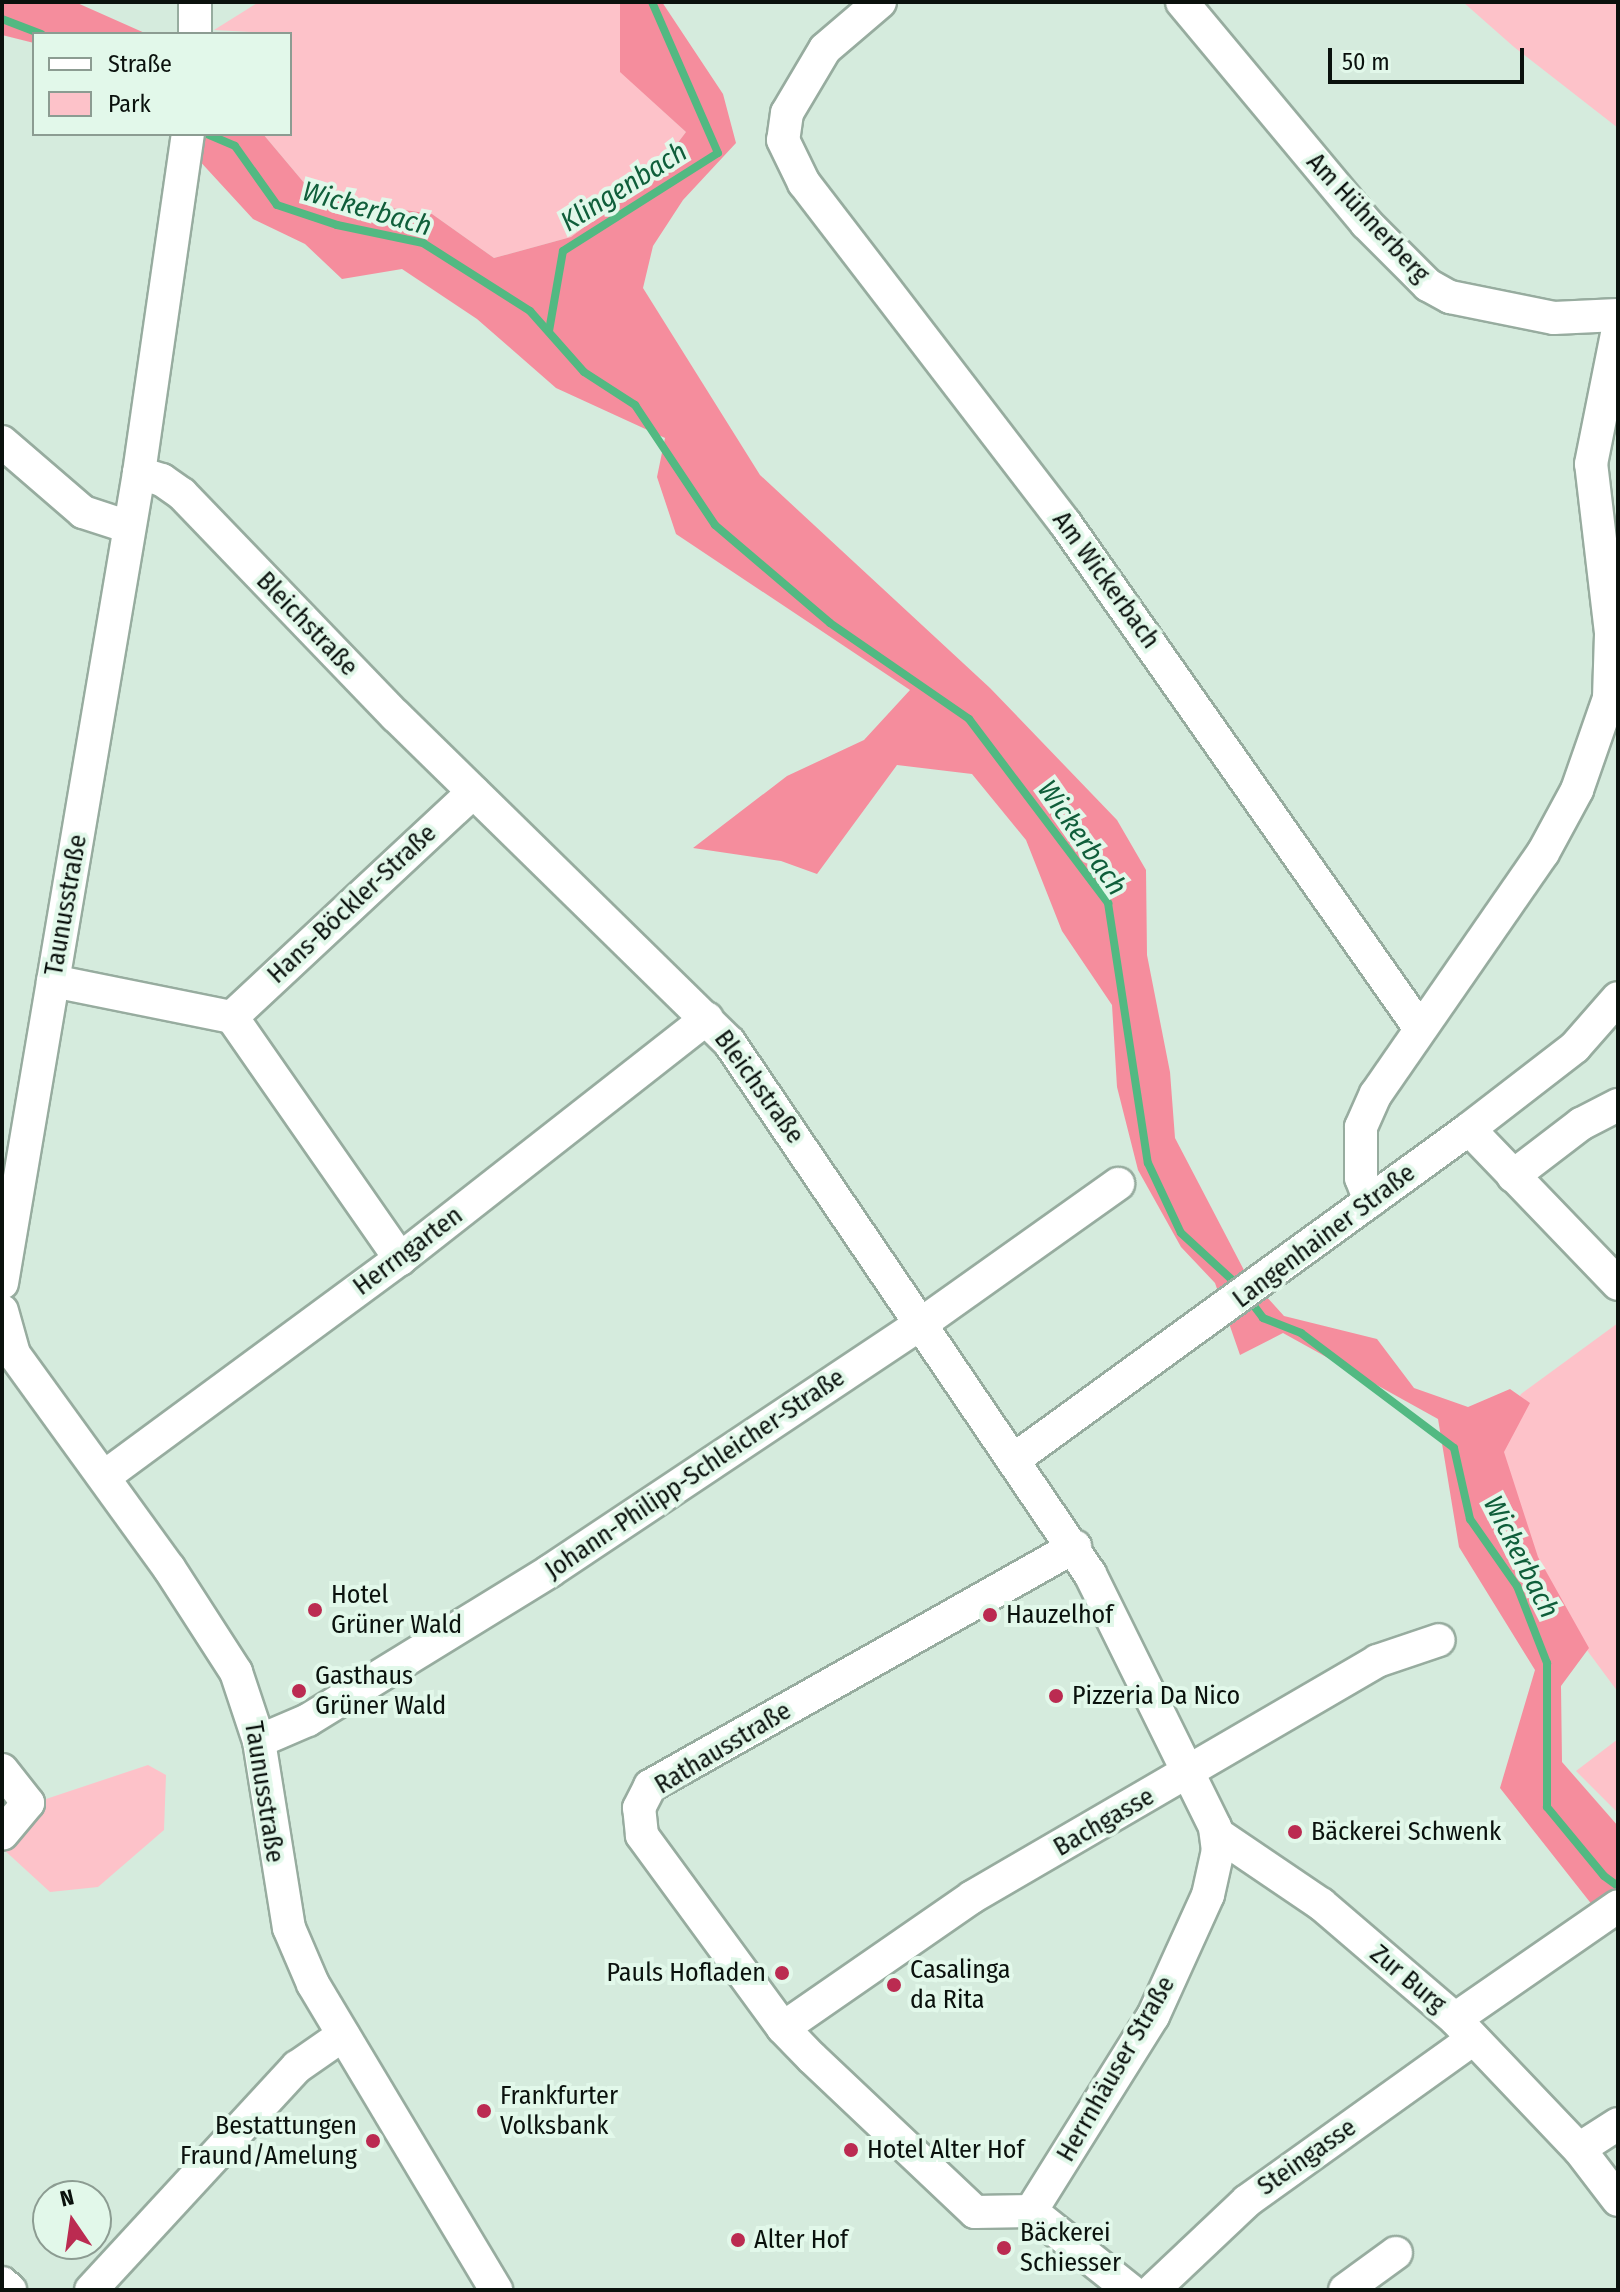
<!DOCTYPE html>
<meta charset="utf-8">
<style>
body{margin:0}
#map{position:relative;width:1620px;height:2292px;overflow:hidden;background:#d5ebdd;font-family:"Fira Sans Condensed",sans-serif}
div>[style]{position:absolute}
.green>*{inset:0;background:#fdc2c9}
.forest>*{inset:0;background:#f58d9d}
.stream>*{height:8px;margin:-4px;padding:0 4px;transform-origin:4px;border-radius:4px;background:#52b982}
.roads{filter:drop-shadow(2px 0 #97ac9f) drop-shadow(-2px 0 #97ac9f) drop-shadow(0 2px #97ac9f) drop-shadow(0 -2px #97ac9f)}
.minor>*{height:32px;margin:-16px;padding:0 16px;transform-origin:16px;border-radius:16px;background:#fff}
.dots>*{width:22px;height:22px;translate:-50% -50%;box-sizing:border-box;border:4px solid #e2f8ea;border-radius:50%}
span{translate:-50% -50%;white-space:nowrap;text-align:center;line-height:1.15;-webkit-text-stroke:8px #e2f8ea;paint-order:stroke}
.street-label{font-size:26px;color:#0a110d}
.poi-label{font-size:26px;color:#0a110d}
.left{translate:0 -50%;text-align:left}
.right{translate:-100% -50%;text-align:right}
.water-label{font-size:28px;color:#0f5e3a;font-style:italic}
.frame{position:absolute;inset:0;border:4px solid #0a110d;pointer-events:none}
.legend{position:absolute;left:32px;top:32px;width:260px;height:104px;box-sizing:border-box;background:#e2f8ea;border:2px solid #8c9c92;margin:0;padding:10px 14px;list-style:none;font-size:24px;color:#0a110d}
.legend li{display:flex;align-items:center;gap:16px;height:40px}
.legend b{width:40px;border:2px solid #8c9c92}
.north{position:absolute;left:32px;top:2180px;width:80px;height:80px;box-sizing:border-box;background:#e2f8ea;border:2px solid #8c9c92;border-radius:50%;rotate:347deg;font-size:22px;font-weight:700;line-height:32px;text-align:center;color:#0a110d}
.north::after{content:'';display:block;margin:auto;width:28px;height:36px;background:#bb2b51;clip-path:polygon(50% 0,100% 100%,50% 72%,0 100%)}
.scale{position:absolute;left:1328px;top:48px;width:196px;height:36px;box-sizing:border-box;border:4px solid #0a110d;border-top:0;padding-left:10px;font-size:24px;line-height:28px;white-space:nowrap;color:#0a110d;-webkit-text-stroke:6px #e2f8ea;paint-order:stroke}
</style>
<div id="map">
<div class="green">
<i style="clip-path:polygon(259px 2px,620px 2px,621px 72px,686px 132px,655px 173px,571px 237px,494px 258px,432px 214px,316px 197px,263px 134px,290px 134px,290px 34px,214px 30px)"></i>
<i style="clip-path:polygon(1463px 2px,1618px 2px,1618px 128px,1514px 47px)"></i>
<i style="clip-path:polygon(1618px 1323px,1618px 1692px,1543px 1591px,1482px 1461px,1521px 1394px)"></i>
<i style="clip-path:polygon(1618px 1739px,1618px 1813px,1576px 1771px)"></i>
<i style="clip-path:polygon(148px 1765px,166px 1775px,164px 1830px,98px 1887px,50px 1892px,2px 1848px,31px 1804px)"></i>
</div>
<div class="forest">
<i style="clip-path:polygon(2px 2px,75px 2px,147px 34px,34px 34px,34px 43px,2px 35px)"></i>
<i style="clip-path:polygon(620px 2px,662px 2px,723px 94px,736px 143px,683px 200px,653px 246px,643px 288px,760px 475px,990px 688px,1117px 820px,1146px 870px,1147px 955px,1170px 1072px,1175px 1138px,1246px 1274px,1284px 1316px,1377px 1339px,1414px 1388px,1468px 1407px,1510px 1389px,1530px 1403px,1504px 1452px,1538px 1557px,1589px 1648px,1561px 1686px,1562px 1762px,1618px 1826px,1618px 1889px,1593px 1906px,1500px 1788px,1535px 1670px,1459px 1547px,1438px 1419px,1283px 1333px,1240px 1355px,1215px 1283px,1181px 1247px,1138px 1170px,1117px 1087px,1112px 1005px,1062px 931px,1026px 840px,972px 774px,897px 765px,817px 874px,781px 861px,693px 848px,787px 776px,864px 740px,910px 690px,676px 534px,657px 477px,665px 438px,556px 388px,477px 319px,402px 269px,342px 279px,305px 244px,253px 219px,196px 157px,189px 134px,263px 134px,316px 197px,432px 214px,494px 258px,571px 237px,655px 173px,686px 132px,620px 72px)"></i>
</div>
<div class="stream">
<i style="left:2px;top:19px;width:42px;rotate:21deg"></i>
<i style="left:207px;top:134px;width:30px;rotate:23deg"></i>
<i style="left:235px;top:146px;width:72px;rotate:54.6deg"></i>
<i style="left:277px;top:205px;width:63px;rotate:18.4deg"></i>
<i style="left:337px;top:225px;width:88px;rotate:11.8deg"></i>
<i style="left:423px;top:243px;width:127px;rotate:32.4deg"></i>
<i style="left:530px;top:311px;width:81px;rotate:48.5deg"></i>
<i style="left:584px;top:372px;width:61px;rotate:32.9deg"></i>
<i style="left:635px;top:405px;width:144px;rotate:56.3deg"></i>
<i style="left:715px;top:525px;width:151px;rotate:40.4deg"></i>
<i style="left:830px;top:623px;width:169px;rotate:34.6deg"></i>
<i style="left:969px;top:719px;width:231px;rotate:52.9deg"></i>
<i style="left:1108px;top:903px;width:263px;rotate:81.3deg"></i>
<i style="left:1148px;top:1163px;width:77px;rotate:64.8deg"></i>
<i style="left:1181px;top:1233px;width:80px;rotate:42.5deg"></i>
<i style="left:549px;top:331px;width:81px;rotate:-80.1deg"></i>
<i style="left:563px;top:251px;width:183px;rotate:-32.3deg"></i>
<i style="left:718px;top:153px;width:165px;rotate:-113.6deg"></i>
<i style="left:1248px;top:1298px;width:25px;rotate:53deg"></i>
<i style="left:1263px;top:1318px;width:41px;rotate:21.5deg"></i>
<i style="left:1301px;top:1333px;width:191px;rotate:36.9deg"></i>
<i style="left:1454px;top:1448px;width:73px;rotate:77.3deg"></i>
<i style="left:1470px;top:1519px;width:82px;rotate:55deg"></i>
<i style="left:1517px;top:1586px;width:83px;rotate:68.7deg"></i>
<i style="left:1547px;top:1663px;width:144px;rotate:90deg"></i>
<i style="left:1547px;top:1807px;width:89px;rotate:50.4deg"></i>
<i style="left:1604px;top:1876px;width:17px;rotate:36deg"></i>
</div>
<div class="roads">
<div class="minor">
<i style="left:880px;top:2px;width:72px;rotate:139.5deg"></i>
<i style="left:825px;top:49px;width:74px;rotate:120.7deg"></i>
<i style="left:787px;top:113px;width:27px;rotate:98deg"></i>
<i style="left:783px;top:140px;width:48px;rotate:64deg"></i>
<i style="left:804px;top:183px;width:429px;rotate:52.5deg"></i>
<i style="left:1065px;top:523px;width:616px;rotate:54.92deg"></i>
<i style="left:1182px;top:2px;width:288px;rotate:50.2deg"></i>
<i style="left:1366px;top:223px;width:88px;rotate:45deg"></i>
<i style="left:1428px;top:285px;width:25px;rotate:29deg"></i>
<i style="left:1450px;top:297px;width:106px;rotate:11.4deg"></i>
<i style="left:1554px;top:318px;width:64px;rotate:-2.7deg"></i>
<i style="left:195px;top:34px;width:32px;rotate:-90deg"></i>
<i style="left:2px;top:442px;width:107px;rotate:40.8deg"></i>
<i style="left:83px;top:512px;width:48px;rotate:18.1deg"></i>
<i style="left:139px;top:473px;width:24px;rotate:17deg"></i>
<i style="left:162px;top:480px;width:24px;rotate:35deg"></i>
<i style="left:182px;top:494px;width:308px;rotate:46.1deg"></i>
<i style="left:396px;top:716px;width:466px;rotate:44.4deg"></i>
<i style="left:729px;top:1042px;width:643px;rotate:55.84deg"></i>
<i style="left:1090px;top:1574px;width:282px;rotate:63.7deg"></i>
<i style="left:1215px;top:1827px;width:23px;rotate:83deg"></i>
<i style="left:1218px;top:1850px;width:46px;rotate:102.5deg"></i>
<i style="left:1208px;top:1895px;width:133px;rotate:114.4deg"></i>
<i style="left:1153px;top:2016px;width:230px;rotate:122deg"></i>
<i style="left:53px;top:981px;width:183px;rotate:11.4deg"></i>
<i style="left:232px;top:1017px;width:295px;rotate:55.2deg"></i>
<i style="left:232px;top:1017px;width:330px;rotate:-43deg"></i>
<i style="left:1469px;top:1129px;width:215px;rotate:46.1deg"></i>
<i style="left:1513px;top:1176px;width:86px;rotate:-37.4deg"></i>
<i style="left:1581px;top:1124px;width:42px;rotate:-27.2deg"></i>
<i style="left:1370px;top:1201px;width:25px;rotate:-111deg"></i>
<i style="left:1361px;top:1178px;width:51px;rotate:-90deg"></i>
<i style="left:1361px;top:1127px;width:36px;rotate:-66deg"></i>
<i style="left:1376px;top:1094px;width:293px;rotate:-55.3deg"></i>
<i style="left:1543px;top:853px;width:72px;rotate:-61.6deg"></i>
<i style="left:1577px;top:790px;width:97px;rotate:-70.8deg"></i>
<i style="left:1609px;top:698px;width:65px;rotate:-88.2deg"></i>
<i style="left:1611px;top:633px;width:170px;rotate:-96.7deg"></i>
<i style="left:1591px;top:464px;width:138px;rotate:-78.7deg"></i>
<i style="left:2px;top:1283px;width:822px;rotate:-80.4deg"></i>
<i style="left:139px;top:473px;width:343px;rotate:-81.8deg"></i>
<i style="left:2px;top:1311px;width:45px;rotate:74.4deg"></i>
<i style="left:14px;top:1354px;width:264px;rotate:54.1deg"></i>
<i style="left:169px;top:1568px;width:124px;rotate:57.2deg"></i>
<i style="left:236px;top:1672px;width:73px;rotate:71.6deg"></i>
<i style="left:259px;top:1741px;width:189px;rotate:80.9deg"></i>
<i style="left:289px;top:1928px;width:61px;rotate:66.8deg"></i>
<i style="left:313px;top:1984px;width:357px;rotate:59.1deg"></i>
<i style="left:1016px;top:1458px;width:560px;rotate:-35.99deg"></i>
<i style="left:1469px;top:1129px;width:134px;rotate:-37.7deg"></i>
<i style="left:1575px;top:1047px;width:65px;rotate:-48.7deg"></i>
<i style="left:104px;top:1477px;width:368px;rotate:-36.4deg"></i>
<i style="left:400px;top:1259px;width:390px;rotate:-38.1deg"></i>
<i style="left:259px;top:1741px;width:53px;rotate:-23.2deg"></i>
<i style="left:308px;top:1720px;width:284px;rotate:-31.6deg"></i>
<i style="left:550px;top:1571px;width:446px;rotate:-33.7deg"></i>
<i style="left:921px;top:1324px;width:242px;rotate:-35.4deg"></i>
<i style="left:2px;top:1770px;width:42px;rotate:51.8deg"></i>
<i style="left:28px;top:1803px;width:40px;rotate:130deg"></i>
<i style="left:1216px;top:1833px;width:127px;rotate:34.1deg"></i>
<i style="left:1321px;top:1904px;width:177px;rotate:40.6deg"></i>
<i style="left:1455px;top:2019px;width:180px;rotate:46.4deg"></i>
<i style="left:1579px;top:2149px;width:64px;rotate:52.6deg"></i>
<i style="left:1455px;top:2019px;width:198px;rotate:-34.7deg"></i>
<i style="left:783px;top:2028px;width:230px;rotate:-34.7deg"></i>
<i style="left:972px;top:1897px;width:469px;rotate:-30.2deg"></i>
<i style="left:1377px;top:1661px;width:65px;rotate:-18.7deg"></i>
<i style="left:1579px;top:2149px;width:46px;rotate:-32.7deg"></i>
<i style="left:1031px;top:2211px;width:56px;rotate:179deg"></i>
<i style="left:975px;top:2212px;width:224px;rotate:-136.6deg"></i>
<i style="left:812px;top:2058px;width:42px;rotate:-134deg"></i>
<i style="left:783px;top:2028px;width:239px;rotate:-126.2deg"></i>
<i style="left:642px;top:1835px;width:27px;rotate:-96deg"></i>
<i style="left:639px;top:1808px;width:25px;rotate:-63deg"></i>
<i style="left:650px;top:1786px;width:488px;rotate:-29.4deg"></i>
<i style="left:1031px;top:2211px;width:127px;rotate:38.6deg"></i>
<i style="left:2px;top:2283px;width:11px;rotate:41deg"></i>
<i style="left:91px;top:2290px;width:304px;rotate:-47.3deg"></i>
<i style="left:297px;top:2067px;width:56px;rotate:-34.8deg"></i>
<i style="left:1153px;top:2290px;width:129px;rotate:-43.4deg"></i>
<i style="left:1247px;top:2201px;width:278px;rotate:-35.6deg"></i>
<i style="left:1345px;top:2290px;width:63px;rotate:-36deg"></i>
</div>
</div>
<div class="dots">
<i style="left:315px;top:1610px;background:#bb2b51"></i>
<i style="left:990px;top:1615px;background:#bb2b51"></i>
<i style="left:299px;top:1691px;background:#bb2b51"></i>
<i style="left:1056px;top:1696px;background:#bb2b51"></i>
<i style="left:1295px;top:1832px;background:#bb2b51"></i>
<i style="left:782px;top:1973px;background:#bb2b51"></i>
<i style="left:894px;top:1985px;background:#bb2b51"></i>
<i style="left:484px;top:2111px;background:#bb2b51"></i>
<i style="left:373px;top:2141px;background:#bb2b51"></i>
<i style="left:851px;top:2150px;background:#bb2b51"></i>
<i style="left:738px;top:2240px;background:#bb2b51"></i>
<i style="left:1004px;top:2248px;background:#bb2b51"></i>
</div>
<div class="street-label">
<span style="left:1368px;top:218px;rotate:47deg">Am Hühnerberg</span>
<span style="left:1106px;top:580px;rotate:54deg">Am Wickerbach</span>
<span style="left:307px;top:624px;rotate:46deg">Bleichstraße</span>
<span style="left:352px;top:904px;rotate:-43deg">Hans-Böckler-Straße</span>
<span style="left:66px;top:905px;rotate:-80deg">Taunusstraße</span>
<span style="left:759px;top:1087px;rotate:54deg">Bleichstraße</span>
<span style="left:1324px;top:1236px;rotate:-37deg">Langenhainer Straße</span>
<span style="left:408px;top:1251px;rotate:-37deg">Herrngarten</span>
<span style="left:695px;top:1474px;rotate:-34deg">Johann-Philipp-Schleicher-Straße</span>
<span style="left:723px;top:1748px;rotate:-31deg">Rathausstraße</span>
<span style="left:264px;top:1792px;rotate:81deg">Taunusstraße</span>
<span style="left:1104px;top:1822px;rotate:-30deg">Bachgasse</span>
<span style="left:1408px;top:1979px;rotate:40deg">Zur Burg</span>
<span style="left:1116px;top:2069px;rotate:-60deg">Herrnhäuser Straße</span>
<span style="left:1307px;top:2157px;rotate:-35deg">Steingasse</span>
</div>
<div class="poi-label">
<span class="left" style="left:331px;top:1610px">Hotel<br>Grüner Wald</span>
<span class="left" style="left:1006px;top:1615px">Hauzelhof</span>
<span class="left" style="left:315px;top:1691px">Gasthaus<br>Grüner Wald</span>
<span class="left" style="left:1072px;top:1696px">Pizzeria Da Nico</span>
<span class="left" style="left:1311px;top:1832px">Bäckerei Schwenk</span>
<span class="left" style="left:910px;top:1985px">Casalinga<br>da Rita</span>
<span class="right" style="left:766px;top:1973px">Pauls Hofladen</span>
<span class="left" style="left:500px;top:2111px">Frankfurter<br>Volksbank</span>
<span class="right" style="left:357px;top:2141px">Bestattungen<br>Fraund/Amelung</span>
<span class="left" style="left:867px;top:2150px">Hotel Alter Hof</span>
<span class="left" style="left:1020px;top:2248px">Bäckerei<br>Schiesser</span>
<span class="left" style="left:754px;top:2240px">Alter Hof</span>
</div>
<div class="water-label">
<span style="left:624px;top:187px;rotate:-32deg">Klingenbach</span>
<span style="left:367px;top:209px;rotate:16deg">Wickerbach</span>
<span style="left:1082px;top:838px;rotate:55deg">Wickerbach</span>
<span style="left:1521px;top:1557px;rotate:63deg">Wickerbach</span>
</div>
<div class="frame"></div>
<ul class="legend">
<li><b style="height:10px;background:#fff"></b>Straße</li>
<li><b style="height:22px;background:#fdc2c9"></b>Park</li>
</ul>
<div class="north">N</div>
<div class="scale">50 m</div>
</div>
